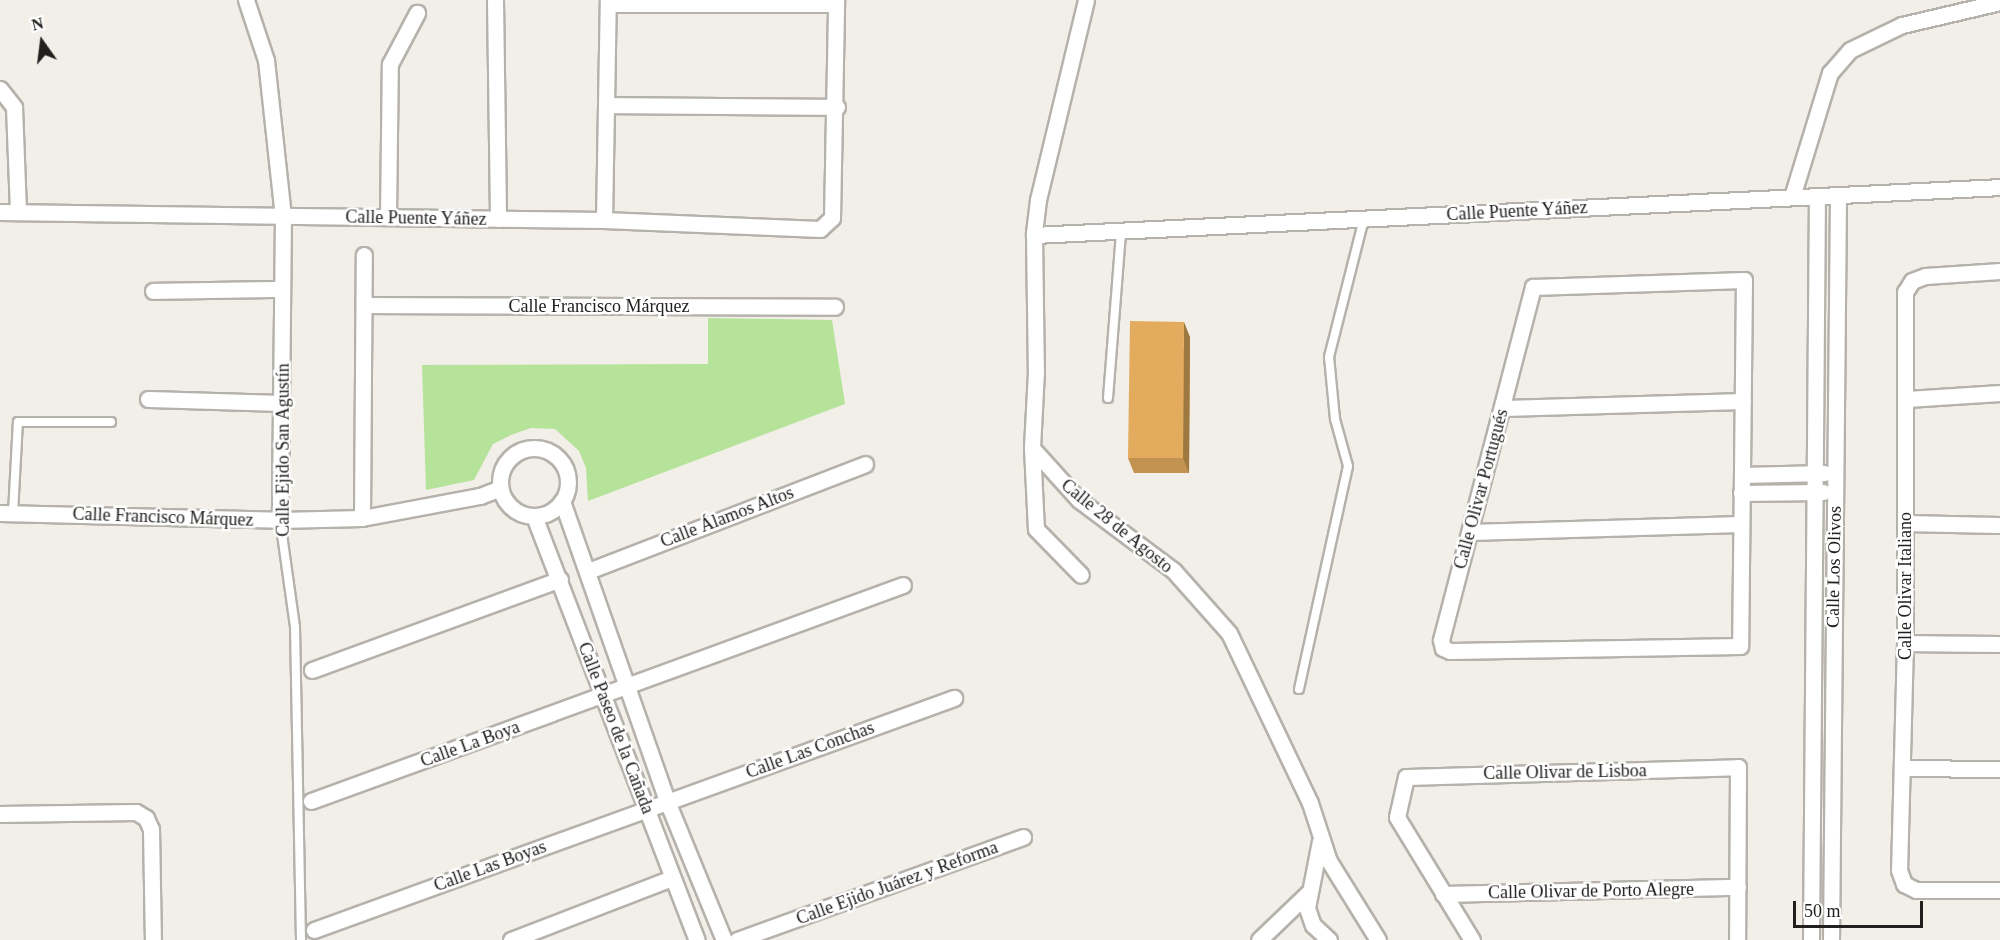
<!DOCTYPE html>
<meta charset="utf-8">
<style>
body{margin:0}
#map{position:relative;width:2000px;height:940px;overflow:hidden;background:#f2efe8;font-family:Georgia,serif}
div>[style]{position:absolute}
.green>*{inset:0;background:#b4e399}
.roads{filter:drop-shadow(2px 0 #b5b1ab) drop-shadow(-2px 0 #b5b1ab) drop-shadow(0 2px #b5b1ab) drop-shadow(0 -2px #b5b1ab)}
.service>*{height:8px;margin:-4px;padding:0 4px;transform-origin:4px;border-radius:4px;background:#fff}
.minor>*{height:15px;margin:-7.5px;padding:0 7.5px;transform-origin:7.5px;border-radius:7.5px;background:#fff}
.minor>.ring{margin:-7.5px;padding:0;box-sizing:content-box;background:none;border:15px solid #fff;border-radius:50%}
.wall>*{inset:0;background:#c29350}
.shaded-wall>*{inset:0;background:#9e7841}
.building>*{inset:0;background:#e2ab5d}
span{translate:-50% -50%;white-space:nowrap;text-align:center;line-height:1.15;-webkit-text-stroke:5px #fff;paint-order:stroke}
.street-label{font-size:18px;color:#21201e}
.north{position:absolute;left:12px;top:12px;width:60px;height:60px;-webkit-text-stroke:4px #fff;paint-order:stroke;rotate:346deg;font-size:16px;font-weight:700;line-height:24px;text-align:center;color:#21201e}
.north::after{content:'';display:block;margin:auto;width:21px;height:27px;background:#21201e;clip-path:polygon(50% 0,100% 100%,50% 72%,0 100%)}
.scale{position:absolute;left:1793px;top:901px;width:130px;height:27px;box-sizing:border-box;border:3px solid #21201e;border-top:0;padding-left:8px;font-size:18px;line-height:21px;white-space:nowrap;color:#21201e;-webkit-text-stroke:4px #fff;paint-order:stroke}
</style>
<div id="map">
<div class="green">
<i style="clip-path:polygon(708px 318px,832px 320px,845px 404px,588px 501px,586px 468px,579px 451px,555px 429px,531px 428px,511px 435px,493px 444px,474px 480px,426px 490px,422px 365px,708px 364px)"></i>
</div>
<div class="roads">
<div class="service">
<i style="left:1108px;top:398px;width:168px;rotate:-85.5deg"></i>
<i style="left:13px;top:513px;width:91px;rotate:-86.9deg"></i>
<i style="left:18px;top:422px;width:93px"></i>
<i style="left:280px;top:520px;width:108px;rotate:82deg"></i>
<i style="left:295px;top:627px;width:313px;rotate:88.9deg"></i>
<i style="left:1299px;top:689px;width:228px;rotate:-77.6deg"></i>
<i style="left:1348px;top:466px;width:49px;rotate:-105.5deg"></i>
<i style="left:1335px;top:419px;width:62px;rotate:-95.5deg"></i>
<i style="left:1329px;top:357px;width:142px;rotate:-75.8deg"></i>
</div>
<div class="minor">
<i style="left:246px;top:0;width:63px;rotate:71.6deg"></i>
<i style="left:266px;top:60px;width:157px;rotate:83.8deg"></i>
<i style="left:283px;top:216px;width:304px;rotate:90.6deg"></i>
<i style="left:495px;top:0;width:219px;rotate:89.2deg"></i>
<i style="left:1086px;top:0;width:206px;rotate:103.5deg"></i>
<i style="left:1038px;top:200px;width:35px;rotate:97deg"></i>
<i style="left:1034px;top:235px;width:136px;rotate:89.2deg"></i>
<i style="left:1036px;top:371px;width:77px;rotate:93deg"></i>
<i style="left:1032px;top:448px;width:70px;rotate:47.9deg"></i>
<i style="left:1079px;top:500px;width:117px;rotate:36.7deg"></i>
<i style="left:1173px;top:570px;width:84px;rotate:48.4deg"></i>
<i style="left:1229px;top:633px;width:188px;rotate:64.5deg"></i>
<i style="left:1310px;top:803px;width:61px;rotate:71.9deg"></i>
<i style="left:1329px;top:861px;width:93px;rotate:58.2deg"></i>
<i style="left:608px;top:4px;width:228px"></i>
<i style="left:0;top:89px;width:23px;rotate:52deg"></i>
<i style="left:14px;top:107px;width:105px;rotate:87.8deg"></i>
<i style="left:606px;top:105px;width:231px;rotate:0.5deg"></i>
<i style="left:1792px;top:197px;width:130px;rotate:-73deg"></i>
<i style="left:1830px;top:73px;width:30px;rotate:-49deg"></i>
<i style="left:1850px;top:50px;width:58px;rotate:-25.7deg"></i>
<i style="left:1902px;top:25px;width:101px;rotate:-13.2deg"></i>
<i style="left:0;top:212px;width:604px;rotate:0.76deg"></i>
<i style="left:604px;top:220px;width:216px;rotate:2.4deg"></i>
<i style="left:820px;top:229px;width:16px;rotate:-43deg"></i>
<i style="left:832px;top:218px;width:218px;rotate:-88.9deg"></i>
<i style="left:388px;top:217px;width:153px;rotate:-89.3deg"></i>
<i style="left:390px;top:64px;width:58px;rotate:-62.1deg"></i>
<i style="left:604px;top:220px;width:220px;rotate:-89deg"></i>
<i style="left:1034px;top:235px;width:967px;rotate:-2.84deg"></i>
<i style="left:2000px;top:271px;width:75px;rotate:176.2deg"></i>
<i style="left:1925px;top:276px;width:14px;rotate:159deg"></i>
<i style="left:1912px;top:281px;width:13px;rotate:122deg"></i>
<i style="left:1905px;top:292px;width:351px;rotate:90deg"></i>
<i style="left:1905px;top:643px;width:227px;rotate:91.5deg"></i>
<i style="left:1899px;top:870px;width:15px;rotate:70deg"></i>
<i style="left:1904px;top:884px;width:13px;rotate:27deg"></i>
<i style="left:1916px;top:890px;width:84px"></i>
<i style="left:1744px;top:280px;width:366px;rotate:90.6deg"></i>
<i style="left:1740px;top:646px;width:290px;rotate:179deg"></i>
<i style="left:1450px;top:651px;width:8px;rotate:-157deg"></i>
<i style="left:1443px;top:648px;width:8px;rotate:-104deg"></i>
<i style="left:1441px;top:640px;width:365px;rotate:-75.4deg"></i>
<i style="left:1533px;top:287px;width:211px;rotate:-1.9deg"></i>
<i style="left:153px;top:291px;width:129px;rotate:-0.9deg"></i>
<i style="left:364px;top:305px;width:471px;rotate:0.2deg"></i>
<i style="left:148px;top:399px;width:134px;rotate:1.7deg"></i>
<i style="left:1907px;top:399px;width:93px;rotate:-3.7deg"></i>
<i style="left:1504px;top:408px;width:239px;rotate:-1.7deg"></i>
<i style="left:1032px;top:448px;width:81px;rotate:87.2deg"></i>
<i style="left:1036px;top:529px;width:64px;rotate:45.6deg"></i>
<i class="ring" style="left:500px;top:448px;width:53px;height:53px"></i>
<i style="left:1742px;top:475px;width:82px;rotate:-1.4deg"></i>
<i style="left:1741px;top:493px;width:82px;rotate:-0.7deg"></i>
<i style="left:562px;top:501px;width:318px;rotate:70.7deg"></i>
<i style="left:667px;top:801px;width:150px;rotate:67.7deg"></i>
<i style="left:0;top:513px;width:280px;rotate:1.4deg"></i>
<i style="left:280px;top:520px;width:82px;rotate:-1.4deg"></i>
<i style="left:362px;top:518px;width:120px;rotate:-10.6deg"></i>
<i style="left:480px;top:496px;width:22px;rotate:-21deg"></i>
<i style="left:534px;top:516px;width:454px;rotate:69deg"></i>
<i style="left:362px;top:518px;width:263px;rotate:-89.6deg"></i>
<i style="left:1905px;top:523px;width:95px;rotate:1.2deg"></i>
<i style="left:1470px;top:532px;width:271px;rotate:-1.7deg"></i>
<i style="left:588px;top:571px;width:297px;rotate:-21.1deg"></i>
<i style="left:1905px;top:643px;width:95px;rotate:0.6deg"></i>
<i style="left:312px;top:670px;width:264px;rotate:-20.1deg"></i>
<i style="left:1902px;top:768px;width:98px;rotate:0.6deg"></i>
<i style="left:311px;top:801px;width:630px;rotate:-20.05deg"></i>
<i style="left:0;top:814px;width:136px;rotate:-0.8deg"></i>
<i style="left:136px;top:812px;width:12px;rotate:31deg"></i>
<i style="left:146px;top:818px;width:12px;rotate:66deg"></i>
<i style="left:151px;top:829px;width:111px;rotate:89deg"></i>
<i style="left:1320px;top:841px;width:68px;rotate:101deg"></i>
<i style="left:1307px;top:908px;width:18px;rotate:71deg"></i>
<i style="left:1313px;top:925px;width:22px;rotate:43deg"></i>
<i style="left:1443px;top:894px;width:295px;rotate:-1.4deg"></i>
<i style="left:314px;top:930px;width:681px;rotate:-19.93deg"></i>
<i style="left:511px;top:940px;width:173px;rotate:-21.1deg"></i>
<i style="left:737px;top:940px;width:304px;rotate:-19.8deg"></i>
<i style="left:1259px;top:940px;width:68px;rotate:-43.8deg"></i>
<i style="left:1472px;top:940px;width:144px;rotate:-121.4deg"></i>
<i style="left:1397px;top:817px;width:41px;rotate:-77.3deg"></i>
<i style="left:1406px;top:777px;width:332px;rotate:-1.7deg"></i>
<i style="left:1738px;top:767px;width:173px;rotate:90.3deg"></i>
<i style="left:1811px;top:940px;width:744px;rotate:-89.54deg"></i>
<i style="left:1831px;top:940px;width:745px;rotate:-89.46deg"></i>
</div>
</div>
<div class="wall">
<i style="clip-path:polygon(1190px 337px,1189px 473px,1134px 473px,1128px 458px)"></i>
</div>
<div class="shaded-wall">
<i style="clip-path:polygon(1184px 322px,1190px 337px,1189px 473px,1183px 458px)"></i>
</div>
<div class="building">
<i style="clip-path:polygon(1130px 321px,1184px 322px,1183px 458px,1128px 458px)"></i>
</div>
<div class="street-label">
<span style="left:1517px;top:211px;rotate:-3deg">Calle Puente Yáñez</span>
<span style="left:416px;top:218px;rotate:1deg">Calle Puente Yáñez</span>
<span style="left:599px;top:306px">Calle Francisco Márquez</span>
<span style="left:283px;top:450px;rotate:-90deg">Calle Ejido San Agustín</span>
<span style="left:1481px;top:489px;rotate:-75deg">Calle Olivar Portugués</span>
<span style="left:163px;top:517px;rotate:2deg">Calle Francisco Márquez</span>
<span style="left:727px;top:517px;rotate:-21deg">Calle Álamos Altos</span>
<span style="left:1117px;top:526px;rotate:39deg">Calle 28 de Agosto</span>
<span style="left:1834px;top:567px;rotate:-89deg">Calle Los Olivos</span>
<span style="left:1905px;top:586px;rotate:-90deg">Calle Olivar Italiano</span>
<span style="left:616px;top:728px;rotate:69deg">Calle Paseo de la Cañada</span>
<span style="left:470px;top:744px;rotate:-20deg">Calle La Boya</span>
<span style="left:810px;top:750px;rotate:-20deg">Calle Las Conchas</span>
<span style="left:1565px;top:772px;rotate:-1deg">Calle Olivar de Lisboa</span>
<span style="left:490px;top:866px;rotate:-20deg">Calle Las Boyas</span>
<span style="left:897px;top:883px;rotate:-20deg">Calle Ejido Juárez y Reforma</span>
<span style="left:1591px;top:891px;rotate:-1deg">Calle Olivar de Porto Alegre</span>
</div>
<div class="north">N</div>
<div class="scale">50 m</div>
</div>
